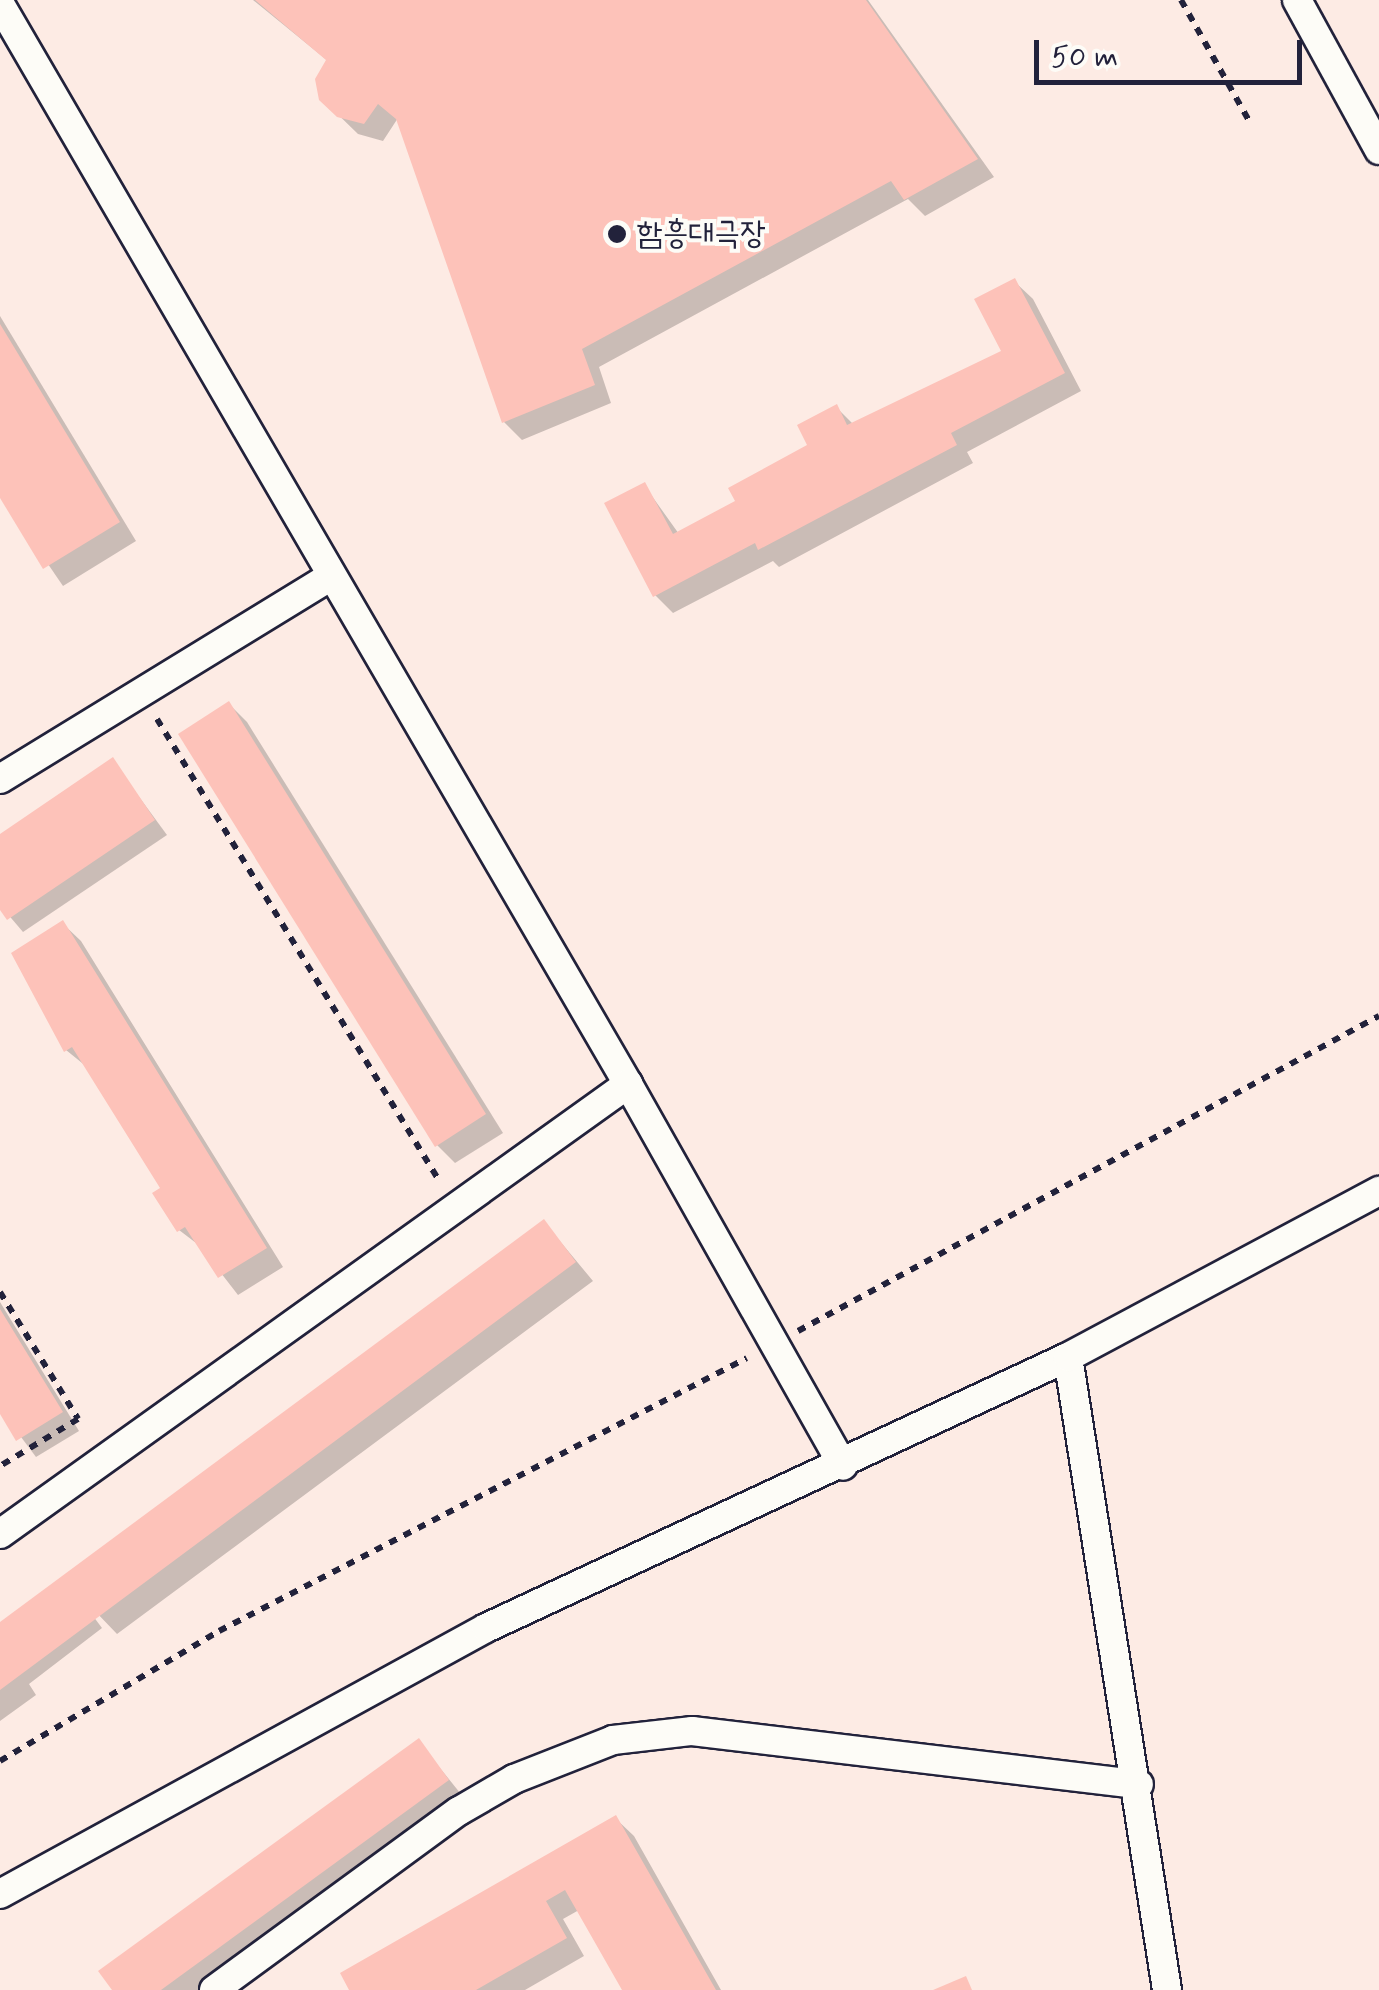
<!DOCTYPE html>
<meta charset="utf-8">
<style>
body{margin:0}
#map{position:relative;width:1379px;height:1990px;overflow:hidden;background:#fdebe4;font-family:Mynerve,"Poor Story",sans-serif}
div>[style]{position:absolute}
.shadow>*{inset:0;background:#0003}
.building>*{inset:0;background:#fdc2b9}
.path>*{height:6px;margin-top:-3px;transform-origin:0;background:repeating-linear-gradient(90deg,#22223b 0 8px,transparent 0 16px)}
.roads{filter:drop-shadow(2px 0 #22223b) drop-shadow(-2px 0 #22223b) drop-shadow(0 2px #22223b) drop-shadow(0 -2px #22223b)}
.minor>*{height:28px;margin:-14px;padding:0 14px;transform-origin:14px;border-radius:14px;background:#fdfcf7}
.dots>*{width:28px;height:28px;translate:-50% -50%;box-sizing:border-box;border:5px solid #fdfcf7;border-radius:50%}
span{translate:-50% -50%;white-space:nowrap;text-align:center;line-height:1.15;-webkit-text-stroke:8px #fdfcf7;paint-order:stroke}
.poi-label{font-size:32px;color:#22223b}
.left{translate:0 -50%;text-align:left}
.scale{position:absolute;left:1034px;top:40px;width:268px;height:45px;box-sizing:border-box;border:5px solid #22223b;border-top:0;padding-left:12px;font-size:30px;line-height:35px;white-space:nowrap;color:#22223b;-webkit-text-stroke:8px #fdfcf7;paint-order:stroke}
</style>
<div id="map">
<div class="shadow">
<i style="clip-path:polygon(253px 0,868px 0,994px 177px,925px 216px,908px 199px,599px 367px,611px 403px,522px 440px,504px 422px,398px 118px,383px 141px,358px 134px,322px 99px,328px 61px)"></i>
<i style="clip-path:polygon(1014px 281px,1033px 299px,1081px 391px,967px 452px,973px 463px,779px 567px,773px 561px,673px 613px,655px 595px,644px 485px,679px 534px,738px 502px,811px 446px,836px 407px,854px 425px,1004px 352px)"></i>
<i style="clip-path:polygon(0 316px,136px 541px,63px 586px,0 494px)"></i>
<i style="clip-path:polygon(229px 704px,247px 722px,503px 1133px,455px 1163px,437px 1145px)"></i>
<i style="clip-path:polygon(112px 760px,167px 835px,23px 932px,0 905px,0 837px)"></i>
<i style="clip-path:polygon(62px 923px,81px 941px,283px 1267px,238px 1295px,200px 1246px,179px 1230px,163px 1189px,87px 1067px,66px 1050px)"></i>
<i style="clip-path:polygon(544px 1222px,593px 1281px,117px 1634px,69px 1584px,102px 1628px,29px 1684px,36px 1695px,0 1721px,0 1625px)"></i>
<i style="clip-path:polygon(0 1302px,79px 1431px,36px 1457px,0 1409px)"></i>
<i style="clip-path:polygon(418px 1741px,465px 1799px,204px 1990px,115px 1990px)"></i>
<i style="clip-path:polygon(615px 1818px,634px 1836px,721px 1990px,625px 1990px,579px 1910px,563px 1919px,584px 1956px,525px 1990px,352px 1990px)"></i>
</div>
<div class="building">
<i style="clip-path:polygon(255px 0,866px 0,978px 159px,904px 200px,891px 181px,582px 349px,595px 385px,502px 423px,396px 119px,378px 104px,364px 124px,337px 117px,319px 100px,315px 79px,326px 60px)"></i>
<i style="clip-path:polygon(1015px 278px,1065px 373px,951px 433px,957px 445px,758px 550px,755px 543px,653px 597px,604px 503px,645px 482px,673px 534px,735px 501px,728px 488px,807px 445px,797px 425px,837px 404px,847px 425px,1001px 351px,974px 299px)"></i>
<i style="clip-path:polygon(0 324px,120px 522px,43px 569px,0 498px)"></i>
<i style="clip-path:polygon(229px 701px,486px 1114px,435px 1147px,178px 734px)"></i>
<i style="clip-path:polygon(113px 757px,155px 820px,7px 920px,0 910px,0 834px)"></i>
<i style="clip-path:polygon(63px 920px,267px 1248px,218px 1278px,185px 1227px,177px 1232px,152px 1193px,160px 1188px,72px 1047px,64px 1052px,11px 953px)"></i>
<i style="clip-path:polygon(544px 1219px,576px 1262px,0 1690px,0 1622px)"></i>
<i style="clip-path:polygon(0 1309px,63px 1412px,16px 1441px,0 1414px)"></i>
<i style="clip-path:polygon(419px 1738px,449px 1780px,161px 1990px,112px 1990px,98px 1971px)"></i>
<i style="clip-path:polygon(616px 1815px,716px 1990px,622px 1990px,565px 1890px,546px 1901px,567px 1938px,476px 1990px,349px 1990px,340px 1973px)"></i>
<i style="clip-path:polygon(966px 1976px,972px 1990px,933px 1990px)"></i>
</div>
<div class="path">
<i style="left:1181px;top:0;width:142px;rotate:60.6deg"></i>
<i style="left:157px;top:719px;width:543px;rotate:58.57deg"></i>
<i style="left:0;top:1292px;width:149px;rotate:58.4deg"></i>
<i style="left:78px;top:1419px;width:91px;rotate:148.9deg"></i>
<i style="left:798px;top:1331px;width:661px;rotate:-28.47deg"></i>
<i style="left:0;top:1761px;width:255px;rotate:-30.7deg"></i>
<i style="left:219px;top:1631px;width:594px;rotate:-27.34deg"></i>
</div>
<div class="roads">
<div class="minor">
<i style="left:1297px;top:0;width:171px;rotate:61.3deg"></i>
<i style="left:0;top:4px;width:1249px;rotate:59.82deg"></i>
<i style="left:628px;top:1084px;width:438px;rotate:60.6deg"></i>
<i style="left:0;top:779px;width:386px;rotate:-31.5deg"></i>
<i style="left:1068px;top:1357px;width:641px;rotate:81.11deg"></i>
<i style="left:0;top:1534px;width:773px;rotate:-35.62deg"></i>
<i style="left:0;top:1894px;width:554px;rotate:-28.69deg"></i>
<i style="left:486px;top:1628px;width:642px;rotate:-24.97deg"></i>
<i style="left:1068px;top:1357px;width:353px;rotate:-28.1deg"></i>
<i style="left:214px;top:1990px;width:303px;rotate:-36.2deg"></i>
<i style="left:459px;top:1811px;width:64px;rotate:-30.2deg"></i>
<i style="left:514px;top:1779px;width:106px;rotate:-21.5deg"></i>
<i style="left:613px;top:1740px;width:80px;rotate:-6.5deg"></i>
<i style="left:692px;top:1731px;width:450px;rotate:6.8deg"></i>
</div>
</div>
<div class="dots">
<i style="left:617px;top:234px;background:#22223b"></i>
</div>
<div class="poi-label">
<span class="left" style="left:637px;top:234px">함흥대극장</span>
</div>
<div class="scale">50 m</div>
</div>
